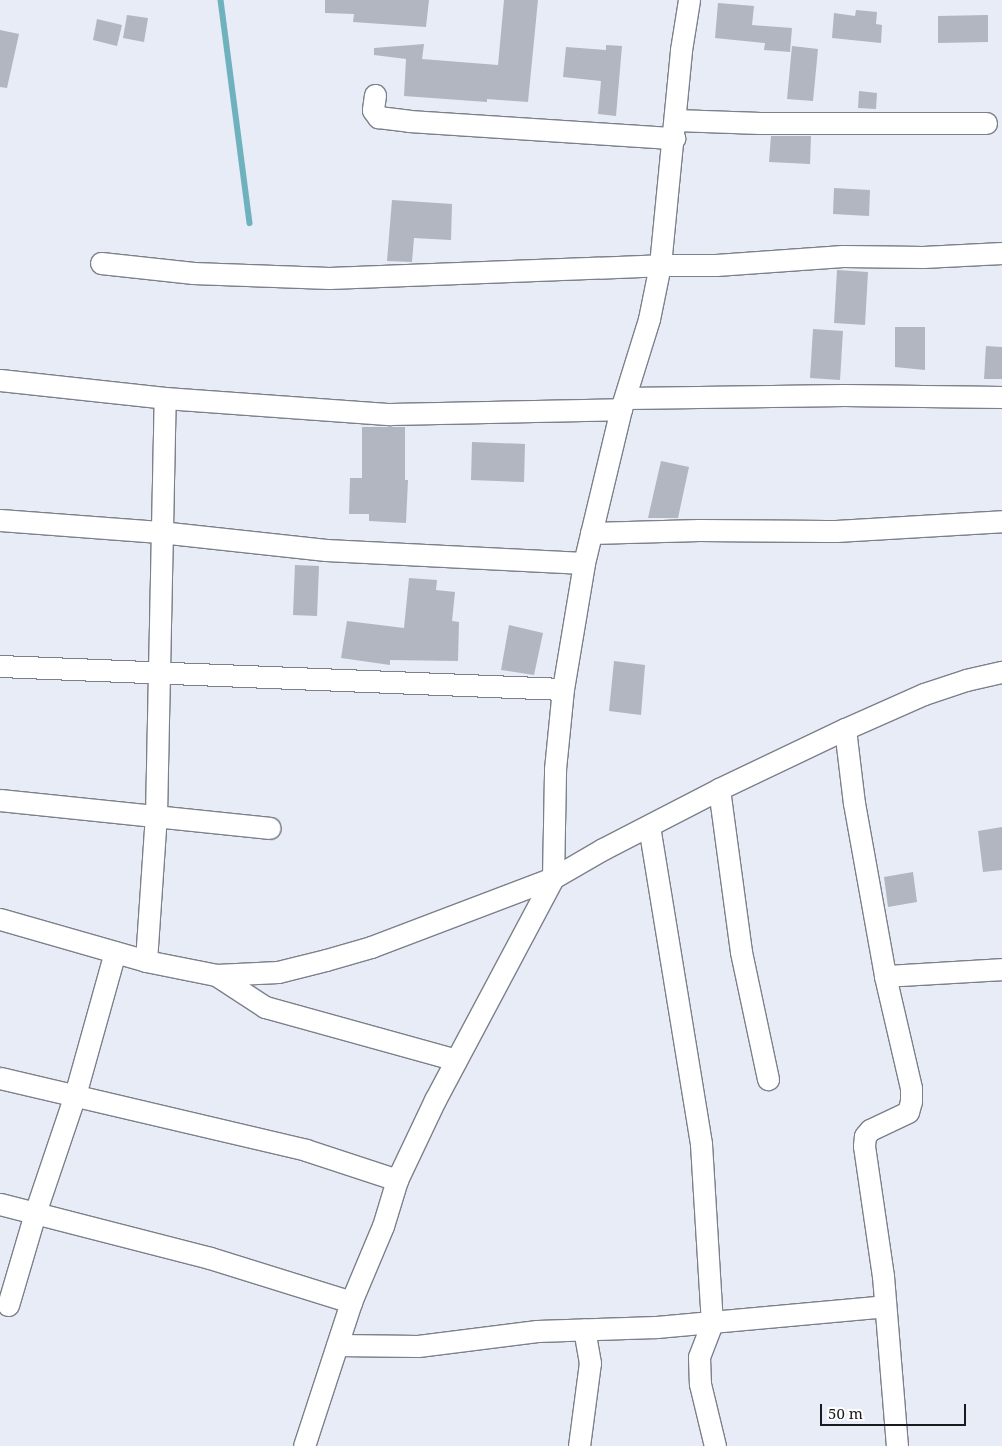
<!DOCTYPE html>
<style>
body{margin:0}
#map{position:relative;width:1002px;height:1446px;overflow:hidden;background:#e7ecf7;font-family:"Noto Serif",serif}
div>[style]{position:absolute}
.stream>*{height:5.5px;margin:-2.75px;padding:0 2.75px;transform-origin:2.75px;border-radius:2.75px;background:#6fb2be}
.building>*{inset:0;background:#b1b6c0}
.roads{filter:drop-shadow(1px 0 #7c808a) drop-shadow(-1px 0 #7c808a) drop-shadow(0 1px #7c808a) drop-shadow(0 -1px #7c808a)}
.minor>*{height:21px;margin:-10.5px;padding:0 10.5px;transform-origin:10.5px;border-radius:10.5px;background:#fff}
span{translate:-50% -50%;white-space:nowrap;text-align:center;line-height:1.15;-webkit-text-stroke:4px #fff;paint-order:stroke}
.scale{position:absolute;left:820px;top:1404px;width:146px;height:22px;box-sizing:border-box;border:2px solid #181a1e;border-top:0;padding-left:6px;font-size:15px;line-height:18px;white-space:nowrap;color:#181a1e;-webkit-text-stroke:4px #fff;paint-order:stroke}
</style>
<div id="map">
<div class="stream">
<i style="left:221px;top:0;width:225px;rotate:82.6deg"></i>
</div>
<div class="building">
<i style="clip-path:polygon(325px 0,429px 0,426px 27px,353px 22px,354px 14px,325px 13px)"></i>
<i style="clip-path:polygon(504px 0,538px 0,528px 102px,487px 99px,487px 102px,404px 96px,406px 59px,374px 55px,374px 48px,424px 44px,422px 59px,498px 65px)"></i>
<i style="clip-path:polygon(718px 3px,754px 6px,752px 25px,792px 28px,790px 52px,764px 50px,765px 43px,715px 38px)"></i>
<i style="clip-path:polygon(856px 10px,877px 12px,876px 24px,882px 25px,881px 43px,832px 38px,834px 13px,855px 16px)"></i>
<i style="clip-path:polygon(127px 15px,148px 18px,144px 42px,123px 38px)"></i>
<i style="clip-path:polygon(988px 15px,988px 42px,938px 43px,938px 16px)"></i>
<i style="clip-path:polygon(97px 19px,122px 25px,117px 46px,93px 40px)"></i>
<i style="clip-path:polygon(0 30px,19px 34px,7px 88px,0 87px)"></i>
<i style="clip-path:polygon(606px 45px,622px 46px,616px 116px,598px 114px,601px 81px,563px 77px,566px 47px,606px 50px)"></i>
<i style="clip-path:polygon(792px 46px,818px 49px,813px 101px,787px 99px)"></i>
<i style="clip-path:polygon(859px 91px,877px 93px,876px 109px,858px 108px)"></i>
<i style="clip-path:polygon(771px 136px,811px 136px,810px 164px,769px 162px)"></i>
<i style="clip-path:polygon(834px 188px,870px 190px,869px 216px,833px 214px)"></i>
<i style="clip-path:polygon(392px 200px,452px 204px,451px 240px,414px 238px,412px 262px,387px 261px)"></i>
<i style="clip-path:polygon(837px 270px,868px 272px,865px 325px,834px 323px)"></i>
<i style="clip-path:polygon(895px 327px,925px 327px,925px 370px,895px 367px)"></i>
<i style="clip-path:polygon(813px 329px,843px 331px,840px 380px,810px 378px)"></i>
<i style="clip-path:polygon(986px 346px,1002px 347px,1002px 379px,984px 379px)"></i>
<i style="clip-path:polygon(362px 427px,405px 427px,405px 480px,408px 480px,406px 523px,369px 521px,369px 514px,349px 514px,350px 478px,362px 478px)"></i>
<i style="clip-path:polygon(472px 442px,525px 444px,524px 482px,471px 480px)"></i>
<i style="clip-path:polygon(661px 461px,689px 467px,678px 518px,648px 518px)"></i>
<i style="clip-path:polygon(295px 565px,319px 566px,317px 616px,293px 615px)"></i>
<i style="clip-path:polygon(409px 578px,437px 580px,436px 590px,455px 592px,452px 621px,459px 622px,458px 661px,390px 660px,390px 665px,341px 658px,347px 621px,404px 628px)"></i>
<i style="clip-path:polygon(509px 625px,543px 633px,534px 675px,501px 670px)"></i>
<i style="clip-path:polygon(614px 661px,645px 665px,641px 715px,609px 711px)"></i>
<i style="clip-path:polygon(1002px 827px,1002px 870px,983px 872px,978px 831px)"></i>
<i style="clip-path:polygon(913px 872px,917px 902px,888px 907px,884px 877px)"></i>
</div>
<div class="roads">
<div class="minor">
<i style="left:375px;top:95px;width:15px;rotate:98deg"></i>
<i style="left:373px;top:110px;width:9px;rotate:54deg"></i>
<i style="left:378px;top:117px;width:31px;rotate:7deg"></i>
<i style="left:409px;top:121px;width:266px;rotate:3.7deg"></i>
<i style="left:675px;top:120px;width:85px;rotate:2deg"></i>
<i style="left:760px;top:123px;width:226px"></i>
<i style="left:101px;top:263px;width:93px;rotate:6.2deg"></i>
<i style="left:193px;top:273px;width:136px;rotate:2.1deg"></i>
<i style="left:329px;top:278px;width:331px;rotate:-2.2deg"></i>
<i style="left:660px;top:265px;width:56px"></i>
<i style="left:716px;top:265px;width:127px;rotate:-4.1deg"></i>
<i style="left:843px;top:256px;width:80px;rotate:0.7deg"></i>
<i style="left:923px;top:257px;width:79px;rotate:-2.9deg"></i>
<i style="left:0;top:380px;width:166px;rotate:6.2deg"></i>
<i style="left:165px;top:398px;width:226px;rotate:4.1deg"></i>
<i style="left:390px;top:414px;width:231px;rotate:-1.2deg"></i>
<i style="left:626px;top:398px;width:218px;rotate:-0.8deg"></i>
<i style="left:844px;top:395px;width:158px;rotate:0.7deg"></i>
<i style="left:0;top:520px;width:160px;rotate:4.3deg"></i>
<i style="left:160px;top:532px;width:167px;rotate:6.2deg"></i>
<i style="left:326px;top:550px;width:258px;rotate:2.9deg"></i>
<i style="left:591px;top:533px;width:108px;rotate:-1.6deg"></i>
<i style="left:699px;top:530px;width:137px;rotate:0.4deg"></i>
<i style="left:836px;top:531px;width:166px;rotate:-3.4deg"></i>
<i style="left:0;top:666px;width:563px;rotate:2.34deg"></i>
<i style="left:845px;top:729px;width:75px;rotate:83.1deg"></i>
<i style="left:854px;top:803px;width:176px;rotate:79.8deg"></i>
<i style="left:885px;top:976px;width:115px;rotate:76.9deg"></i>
<i style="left:911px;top:1088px;width:13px;rotate:90deg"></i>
<i style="left:911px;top:1101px;width:11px;rotate:105deg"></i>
<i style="left:908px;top:1112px;width:42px;rotate:154.7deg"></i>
<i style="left:870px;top:1130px;width:8px;rotate:130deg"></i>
<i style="left:865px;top:1136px;width:10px;rotate:96deg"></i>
<i style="left:864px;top:1146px;width:131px;rotate:81.7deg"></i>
<i style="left:883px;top:1276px;width:171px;rotate:85.3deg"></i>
<i style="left:719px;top:789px;width:164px;rotate:82.3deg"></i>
<i style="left:741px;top:952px;width:130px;rotate:78deg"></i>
<i style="left:0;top:800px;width:271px;rotate:5.9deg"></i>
<i style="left:649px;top:826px;width:322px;rotate:80.7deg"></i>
<i style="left:701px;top:1144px;width:179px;rotate:86.5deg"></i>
<i style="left:712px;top:1323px;width:36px;rotate:111deg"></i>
<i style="left:699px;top:1357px;width:27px;rotate:88deg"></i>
<i style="left:700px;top:1384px;width:64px;rotate:76.4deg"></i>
<i style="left:0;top:919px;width:152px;rotate:16deg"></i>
<i style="left:146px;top:961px;width:71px;rotate:11.3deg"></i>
<i style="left:216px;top:975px;width:62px;rotate:-2.8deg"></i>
<i style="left:278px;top:972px;width:49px;rotate:-14deg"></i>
<i style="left:326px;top:960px;width:47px;rotate:-16.1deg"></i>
<i style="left:371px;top:947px;width:195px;rotate:-20.8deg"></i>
<i style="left:553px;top:878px;width:58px;rotate:-30.1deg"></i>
<i style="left:603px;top:849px;width:131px;rotate:-27.3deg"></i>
<i style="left:719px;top:789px;width:140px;rotate:-25.5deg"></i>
<i style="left:845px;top:729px;width:86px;rotate:-23.9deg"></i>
<i style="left:924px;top:694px;width:44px;rotate:-18.4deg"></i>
<i style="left:966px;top:680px;width:37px;rotate:-13deg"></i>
<i style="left:146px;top:961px;width:146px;rotate:-86.1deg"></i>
<i style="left:156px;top:815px;width:417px;rotate:-88.8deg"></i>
<i style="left:216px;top:975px;width:59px;rotate:33.1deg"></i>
<i style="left:265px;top:1007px;width:198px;rotate:15.5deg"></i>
<i style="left:885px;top:976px;width:117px;rotate:-3.4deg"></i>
<i style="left:0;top:1078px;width:314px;rotate:13.2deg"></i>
<i style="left:306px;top:1150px;width:96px;rotate:18.2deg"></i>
<i style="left:0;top:1204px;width:217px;rotate:14.4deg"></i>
<i style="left:210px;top:1258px;width:148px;rotate:17.3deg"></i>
<i style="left:8px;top:1305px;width:96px;rotate:-73.6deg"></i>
<i style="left:35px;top:1213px;width:125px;rotate:-71.3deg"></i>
<i style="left:75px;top:1095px;width:148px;rotate:-74.4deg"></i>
<i style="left:337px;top:1345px;width:81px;rotate:0.7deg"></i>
<i style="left:418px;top:1346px;width:120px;rotate:-7.2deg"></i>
<i style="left:537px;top:1331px;width:119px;rotate:-1.9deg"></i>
<i style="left:656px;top:1327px;width:230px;rotate:-5.2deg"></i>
<i style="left:304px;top:1446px;width:151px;rotate:-71.9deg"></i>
<i style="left:351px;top:1302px;width:82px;rotate:-67.2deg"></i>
<i style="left:383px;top:1226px;width:48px;rotate:-73.1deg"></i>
<i style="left:397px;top:1180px;width:89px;rotate:-64.6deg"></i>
<i style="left:435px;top:1100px;width:251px;rotate:-62deg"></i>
<i style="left:553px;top:878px;width:109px;rotate:-88.9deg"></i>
<i style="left:555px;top:769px;width:80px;rotate:-84.3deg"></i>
<i style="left:563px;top:689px;width:128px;rotate:-80.5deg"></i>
<i style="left:584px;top:563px;width:158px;rotate:-76.5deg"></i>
<i style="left:621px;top:409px;width:94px;rotate:-72.7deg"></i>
<i style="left:649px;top:319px;width:55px;rotate:-78.5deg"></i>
<i style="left:660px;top:265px;width:216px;rotate:-84.4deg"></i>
<i style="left:681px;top:50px;width:51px;rotate:-80.9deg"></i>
<i style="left:579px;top:1446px;width:84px;rotate:-82.5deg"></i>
<i style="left:590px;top:1363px;width:34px;rotate:-100deg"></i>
</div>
</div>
<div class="scale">50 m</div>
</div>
